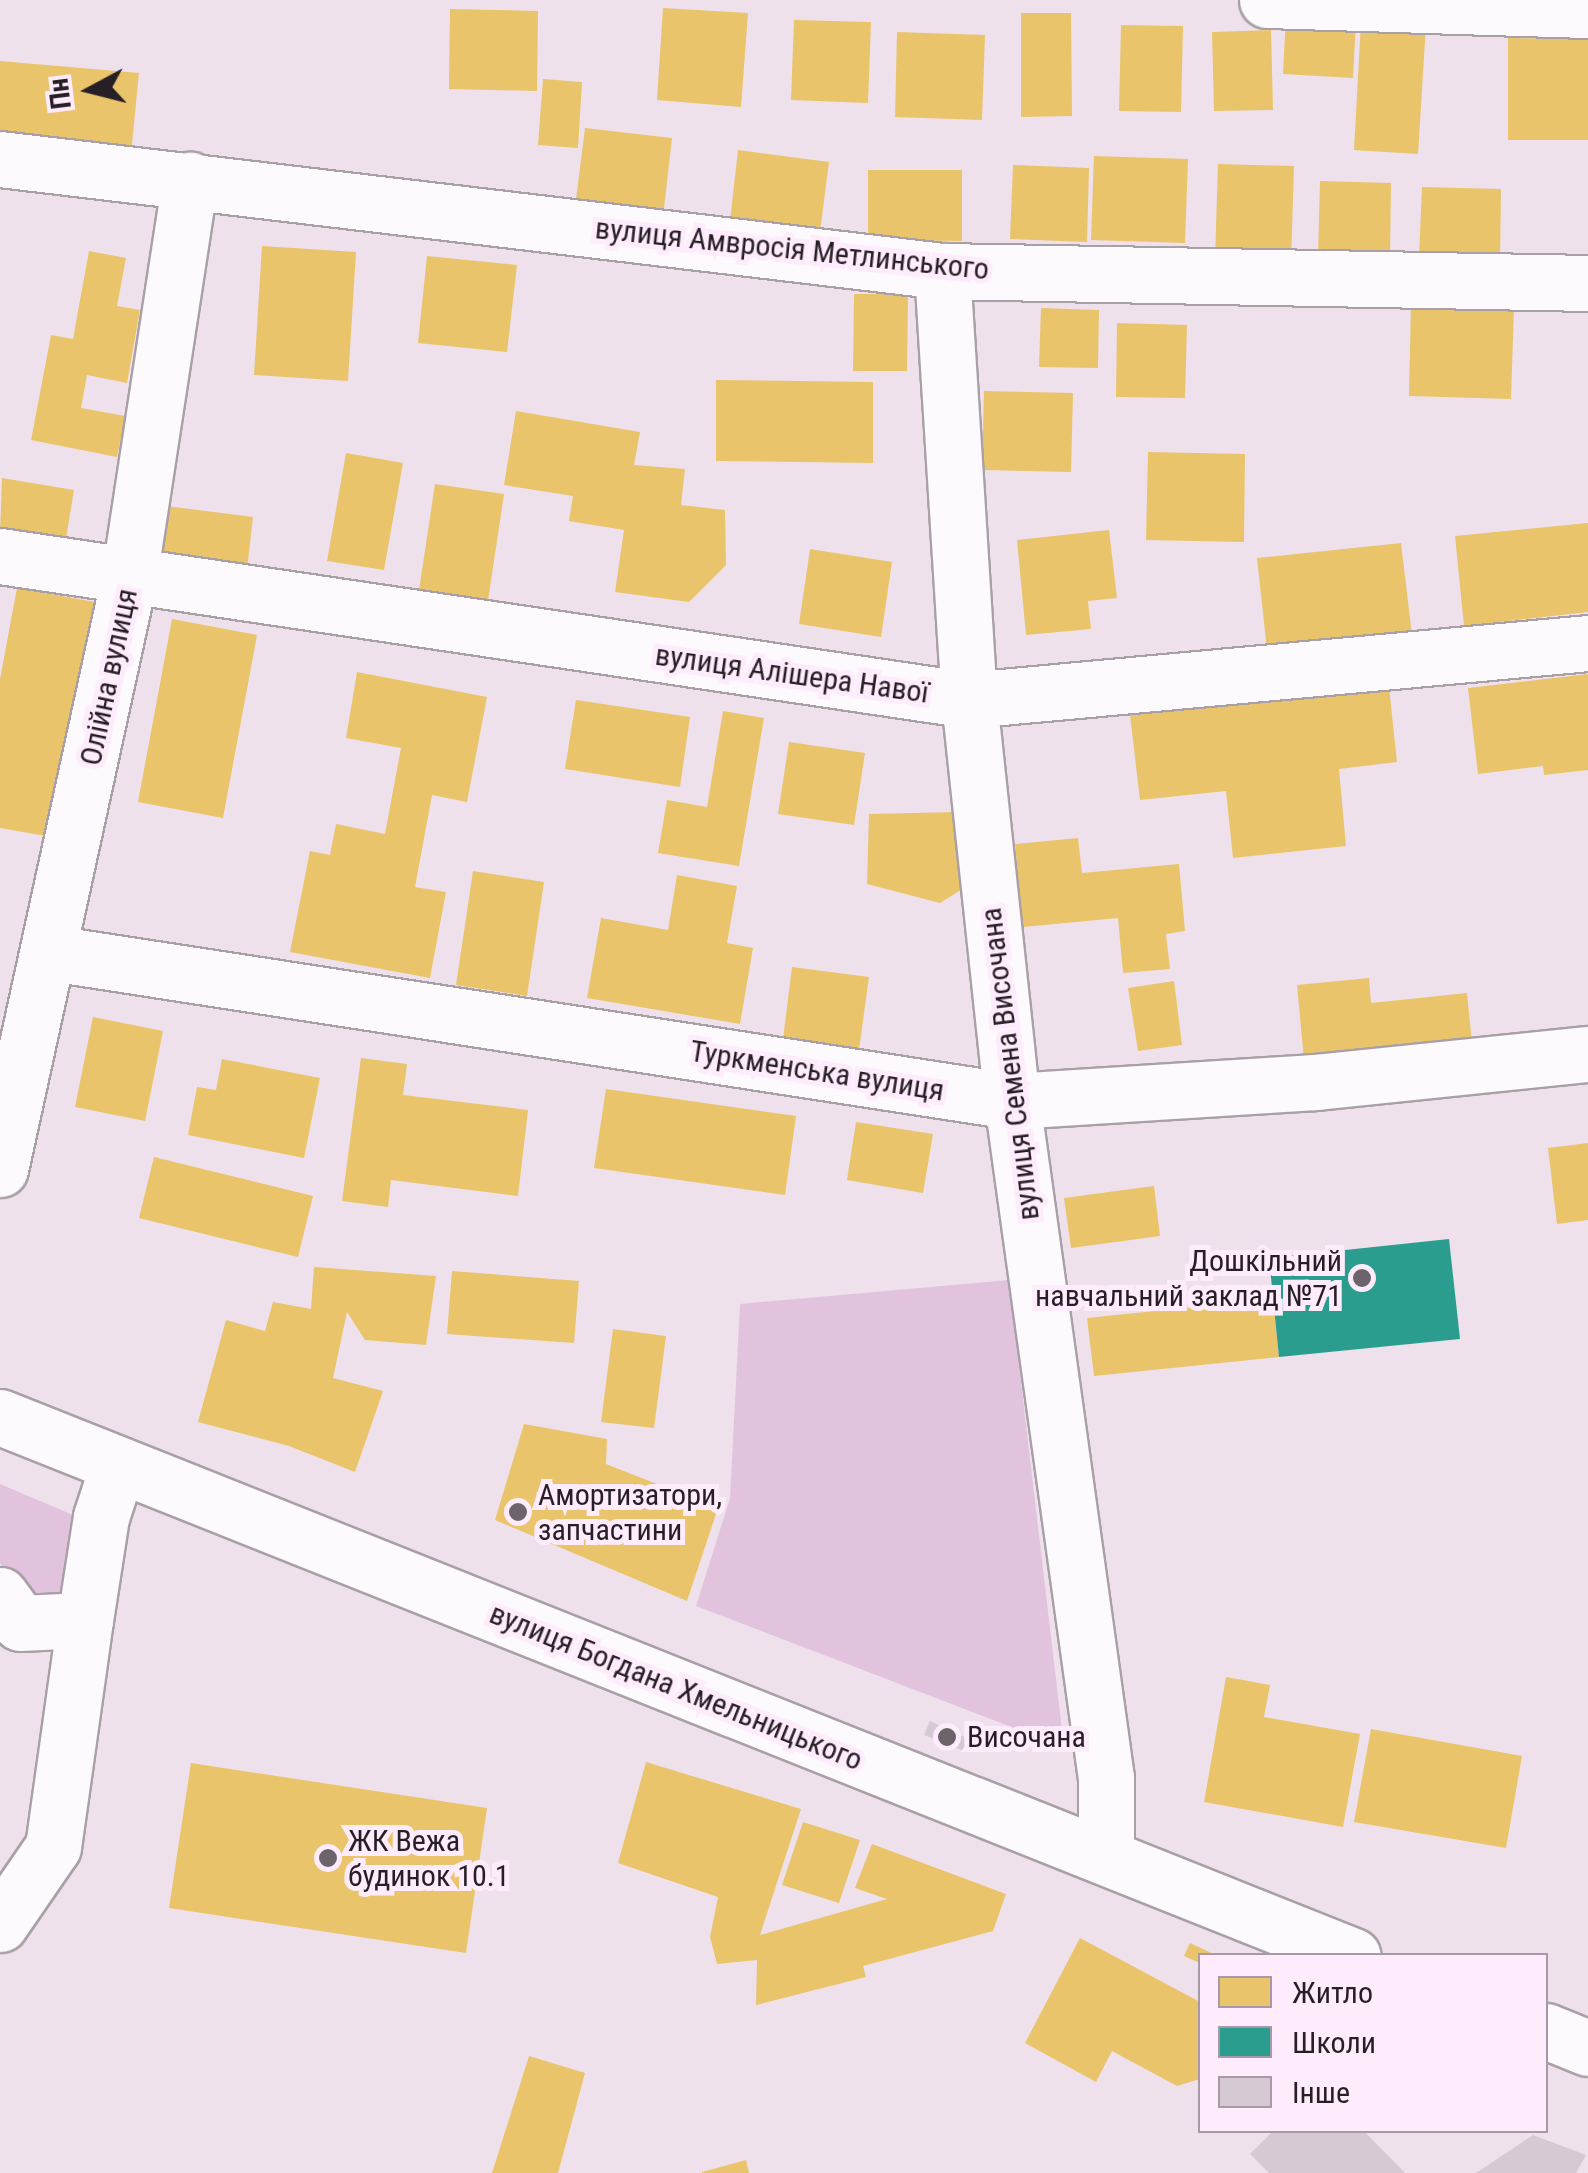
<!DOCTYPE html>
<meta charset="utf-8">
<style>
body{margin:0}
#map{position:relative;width:1588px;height:2173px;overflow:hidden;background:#eee1ec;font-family:"Roboto Condensed",sans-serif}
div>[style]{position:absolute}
.green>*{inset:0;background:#e2c3de}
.homes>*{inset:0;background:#e9c46a}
.schools>*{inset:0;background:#2a9d8f}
.building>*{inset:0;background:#d5cad3}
.roads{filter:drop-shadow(2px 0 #a99fa7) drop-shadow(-2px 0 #a99fa7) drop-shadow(0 2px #a99fa7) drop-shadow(0 -2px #a99fa7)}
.minor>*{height:55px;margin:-27.5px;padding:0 27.5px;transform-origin:27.5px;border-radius:27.5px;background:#fcfafc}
.major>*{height:55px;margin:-27.5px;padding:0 27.5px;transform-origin:27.5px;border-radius:27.5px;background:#fcfafc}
.dots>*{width:28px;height:28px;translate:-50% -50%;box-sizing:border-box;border:5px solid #feebfb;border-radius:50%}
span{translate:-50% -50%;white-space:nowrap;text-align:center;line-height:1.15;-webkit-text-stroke:10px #feebfb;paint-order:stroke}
.street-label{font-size:30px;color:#271f26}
.poi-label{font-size:30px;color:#271f26}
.right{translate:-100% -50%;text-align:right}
.left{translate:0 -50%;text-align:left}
.legend{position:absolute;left:1198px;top:1953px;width:350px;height:180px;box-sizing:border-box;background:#feebfb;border:2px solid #a899a6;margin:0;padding:12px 18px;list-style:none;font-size:30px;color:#271f26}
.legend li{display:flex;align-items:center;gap:20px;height:50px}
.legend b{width:50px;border:2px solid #a899a6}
.north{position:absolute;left:40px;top:40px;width:100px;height:100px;-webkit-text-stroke:8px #feebfb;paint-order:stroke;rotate:263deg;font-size:28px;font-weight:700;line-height:40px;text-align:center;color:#271f26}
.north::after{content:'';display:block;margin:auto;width:35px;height:45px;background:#271f26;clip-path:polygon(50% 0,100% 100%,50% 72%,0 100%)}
</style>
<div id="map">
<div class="green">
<i style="clip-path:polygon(1009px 1280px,1064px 1747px,696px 1606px,730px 1498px,740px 1304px)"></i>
<i style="clip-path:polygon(0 1484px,80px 1518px,68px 1596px,51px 1611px,14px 1594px,0 1563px)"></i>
</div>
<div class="homes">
<i style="clip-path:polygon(663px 8px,748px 13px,741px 107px,657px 100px)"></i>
<i style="clip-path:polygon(450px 9px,538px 11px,537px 91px,449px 89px)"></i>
<i style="clip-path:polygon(1021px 13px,1071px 13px,1072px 116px,1021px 117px)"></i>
<i style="clip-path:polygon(1286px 16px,1356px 21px,1353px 78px,1283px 74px)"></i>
<i style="clip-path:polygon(794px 20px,871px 22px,868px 103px,791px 100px)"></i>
<i style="clip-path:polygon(1361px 22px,1426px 25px,1418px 154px,1354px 150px)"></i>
<i style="clip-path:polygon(1121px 25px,1183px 26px,1181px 112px,1119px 111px)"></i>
<i style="clip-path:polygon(1271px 30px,1273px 110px,1214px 111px,1212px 32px)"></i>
<i style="clip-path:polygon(897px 32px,985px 35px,982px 120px,895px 117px)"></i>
<i style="clip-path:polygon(1508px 38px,1588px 39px,1588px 140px,1508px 140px)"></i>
<i style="clip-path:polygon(0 61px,139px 73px,131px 154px,0 142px)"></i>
<i style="clip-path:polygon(543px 79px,582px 82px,578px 148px,538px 145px)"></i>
<i style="clip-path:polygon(585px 128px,672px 138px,663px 217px,575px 207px)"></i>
<i style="clip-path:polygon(738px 150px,829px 162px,820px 232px,730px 221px)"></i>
<i style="clip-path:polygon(1094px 156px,1188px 159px,1185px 243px,1091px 240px)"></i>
<i style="clip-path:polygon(1218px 164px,1294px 166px,1291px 262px,1215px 259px)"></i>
<i style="clip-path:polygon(1013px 165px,1089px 168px,1087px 242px,1010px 239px)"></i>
<i style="clip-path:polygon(868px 170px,962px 170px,962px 241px,868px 240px)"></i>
<i style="clip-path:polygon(1320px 181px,1391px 183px,1390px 259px,1318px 256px)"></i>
<i style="clip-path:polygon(1422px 187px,1501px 189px,1500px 260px,1419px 258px)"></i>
<i style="clip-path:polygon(262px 246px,356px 252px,348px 381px,254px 375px)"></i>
<i style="clip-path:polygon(89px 251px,126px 258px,117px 306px,140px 310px,127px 383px,87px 375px,81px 408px,125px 416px,117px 457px,31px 440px,51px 335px,73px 339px)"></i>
<i style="clip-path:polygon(427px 256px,517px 265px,507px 352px,418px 343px)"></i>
<i style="clip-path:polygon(854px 294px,908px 294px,907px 371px,853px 371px)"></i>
<i style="clip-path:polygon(1411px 303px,1514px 306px,1511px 399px,1409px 396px)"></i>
<i style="clip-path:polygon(1041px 308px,1099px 310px,1098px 368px,1039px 367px)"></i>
<i style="clip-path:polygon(1117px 323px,1187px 325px,1185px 398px,1116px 397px)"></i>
<i style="clip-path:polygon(716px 380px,873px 382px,873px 463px,716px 461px)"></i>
<i style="clip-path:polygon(984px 391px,1073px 393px,1071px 472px,982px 470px)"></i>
<i style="clip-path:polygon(516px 411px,640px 432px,634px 465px,685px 469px,681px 505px,725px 510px,726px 565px,689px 602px,615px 592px,624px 530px,569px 521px,573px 496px,504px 485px)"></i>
<i style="clip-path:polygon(1148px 452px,1245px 454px,1244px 542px,1146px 540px)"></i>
<i style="clip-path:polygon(346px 453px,403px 463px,384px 570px,327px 561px)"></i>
<i style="clip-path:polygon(2px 478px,74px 490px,65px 545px,0 534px)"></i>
<i style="clip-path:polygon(435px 484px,504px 494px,487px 607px,418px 597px)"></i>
<i style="clip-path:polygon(166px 506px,253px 517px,246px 578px,159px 567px)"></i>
<i style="clip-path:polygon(1588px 523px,1588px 612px,1464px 626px,1455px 536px)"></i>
<i style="clip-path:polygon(1109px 530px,1117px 598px,1088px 601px,1091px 629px,1026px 635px,1017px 540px)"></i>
<i style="clip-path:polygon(1401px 543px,1412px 635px,1267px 650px,1257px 558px)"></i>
<i style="clip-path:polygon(810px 549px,892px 562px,881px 637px,799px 624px)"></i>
<i style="clip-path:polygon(17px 588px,106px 604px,63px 839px,0 828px,0 679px)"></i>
<i style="clip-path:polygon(172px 619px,257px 635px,223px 818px,138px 802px)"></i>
<i style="clip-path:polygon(357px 672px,487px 697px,467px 802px,432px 795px,415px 887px,446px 892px,430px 978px,290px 952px,310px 851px,330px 855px,336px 824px,385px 834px,401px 748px,346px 738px)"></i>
<i style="clip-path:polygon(1588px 674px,1588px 770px,1544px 775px,1543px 766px,1478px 774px,1468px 688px)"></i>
<i style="clip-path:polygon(1389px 687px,1397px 762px,1339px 769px,1346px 846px,1233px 858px,1226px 791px,1140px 800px,1130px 715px)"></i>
<i style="clip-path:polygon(576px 700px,690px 717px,680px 787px,565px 769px)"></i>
<i style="clip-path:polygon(723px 711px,764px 718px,739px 866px,658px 853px,667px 800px,707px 807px)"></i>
<i style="clip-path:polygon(789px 742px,865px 753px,854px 825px,778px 814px)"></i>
<i style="clip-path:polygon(957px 812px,964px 888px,940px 903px,867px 884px,869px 814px)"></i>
<i style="clip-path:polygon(1078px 838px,1082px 873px,1179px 864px,1185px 931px,1166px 934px,1170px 969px,1123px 973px,1118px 918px,1023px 927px,1015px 844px)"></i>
<i style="clip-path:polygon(473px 871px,544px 882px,527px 996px,456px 985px)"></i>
<i style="clip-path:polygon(677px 875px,737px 886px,727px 943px,753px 948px,740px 1024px,587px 998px,601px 918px,668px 930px)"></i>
<i style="clip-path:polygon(792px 967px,869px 977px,858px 1057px,782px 1047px)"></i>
<i style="clip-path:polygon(1369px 978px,1371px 1003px,1467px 993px,1472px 1043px,1304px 1060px,1297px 985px)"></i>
<i style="clip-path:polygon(1174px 981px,1182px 1045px,1138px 1051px,1128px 988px)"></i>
<i style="clip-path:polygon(93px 1017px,163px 1031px,145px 1121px,75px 1107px)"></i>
<i style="clip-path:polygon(361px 1058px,407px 1064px,403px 1095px,528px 1110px,518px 1196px,391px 1180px,388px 1207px,342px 1201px)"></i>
<i style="clip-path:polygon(222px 1059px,320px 1078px,304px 1158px,188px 1135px,197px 1087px,216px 1090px)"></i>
<i style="clip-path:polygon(606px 1089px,796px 1116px,785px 1195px,594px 1168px)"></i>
<i style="clip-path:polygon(856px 1122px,933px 1134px,923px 1193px,847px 1180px)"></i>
<i style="clip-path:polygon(1588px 1143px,1588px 1220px,1557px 1224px,1548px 1148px)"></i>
<i style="clip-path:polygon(154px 1157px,313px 1196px,298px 1257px,139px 1218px)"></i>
<i style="clip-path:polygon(1154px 1186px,1160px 1236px,1071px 1248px,1064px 1198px)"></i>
<i style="clip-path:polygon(314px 1267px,436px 1276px,426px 1345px,365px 1340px,347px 1312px,333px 1378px,383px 1391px,355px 1472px,289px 1446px,198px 1422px,226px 1320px,265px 1331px,273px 1302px,311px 1309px)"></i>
<i style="clip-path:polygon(452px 1271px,579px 1281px,574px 1343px,447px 1334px)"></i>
<i style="clip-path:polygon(1273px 1299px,1279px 1357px,1094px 1376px,1087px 1318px)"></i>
<i style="clip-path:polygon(613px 1329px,666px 1336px,654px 1428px,601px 1422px)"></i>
<i style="clip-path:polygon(524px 1424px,607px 1439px,606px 1464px,718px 1508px,687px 1601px,495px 1520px)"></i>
<i style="clip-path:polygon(1226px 1677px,1270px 1685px,1264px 1717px,1360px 1734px,1343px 1827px,1204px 1802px)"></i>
<i style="clip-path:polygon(1371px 1729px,1522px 1756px,1506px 1848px,1354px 1822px)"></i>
<i style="clip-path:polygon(646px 1762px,801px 1809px,760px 1935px,887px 1899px,855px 1888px,872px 1844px,1006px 1894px,993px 1931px,863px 1966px,866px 1977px,756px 2005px,757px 1960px,717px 1964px,710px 1937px,718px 1897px,618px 1863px)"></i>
<i style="clip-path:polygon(191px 1763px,487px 1808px,466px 1953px,169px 1908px)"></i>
<i style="clip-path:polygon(803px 1822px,860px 1840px,839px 1903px,782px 1885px)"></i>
<i style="clip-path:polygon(1080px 1938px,1200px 2002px,1200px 2079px,1177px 2086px,1112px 2051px,1096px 2082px,1025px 2043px)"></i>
<i style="clip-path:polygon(1190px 1943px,1218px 1956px,1200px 1956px,1200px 1963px,1184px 1956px)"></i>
<i style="clip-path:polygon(529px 2056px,585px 2073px,558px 2173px,492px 2173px)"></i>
<i style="clip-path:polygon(746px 2160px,749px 2173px,702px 2173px,702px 2172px)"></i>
</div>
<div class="schools">
<i style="clip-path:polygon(1449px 1239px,1460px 1339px,1279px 1357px,1269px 1258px)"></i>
</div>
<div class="building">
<i style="clip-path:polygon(930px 1721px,969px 1739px,964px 1751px,924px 1735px)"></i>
<i style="clip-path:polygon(1274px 2130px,1363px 2130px,1405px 2173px,1269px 2173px,1250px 2154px)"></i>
<i style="clip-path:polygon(1533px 2135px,1586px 2155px,1576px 2173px,1476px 2173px)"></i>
</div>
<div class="roads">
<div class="minor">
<i style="left:1267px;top:0;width:321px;rotate:1.8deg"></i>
<i style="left:0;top:159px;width:949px;rotate:6.78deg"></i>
<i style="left:942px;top:271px;width:646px;rotate:1.06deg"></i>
<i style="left:942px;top:271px;width:430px;rotate:86.4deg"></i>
<i style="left:969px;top:700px;width:403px;rotate:83.9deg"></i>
<i style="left:1012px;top:1101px;width:683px;rotate:82.1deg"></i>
<i style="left:1106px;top:1778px;width:76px;rotate:90deg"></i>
<i style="left:0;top:556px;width:980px;rotate:8.45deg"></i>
<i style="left:969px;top:700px;width:622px;rotate:-5.26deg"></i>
<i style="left:51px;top:953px;width:972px;rotate:8.76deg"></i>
<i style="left:1012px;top:1101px;width:304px;rotate:-3.6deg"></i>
<i style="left:1315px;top:1082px;width:274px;rotate:-5.9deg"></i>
<i style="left:0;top:1169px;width:605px;rotate:-77.69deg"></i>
<i style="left:129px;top:578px;width:403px;rotate:-81.3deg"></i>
<i style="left:0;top:1595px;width:34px;rotate:54deg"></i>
<i style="left:20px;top:1623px;width:65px;rotate:-2.6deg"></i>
<i style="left:85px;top:1620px;width:104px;rotate:-81.2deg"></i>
<i style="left:101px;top:1517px;width:55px;rotate:-71.9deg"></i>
<i style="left:0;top:1924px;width:93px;rotate:-55.5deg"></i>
<i style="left:53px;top:1847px;width:229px;rotate:-82deg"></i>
</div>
<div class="major">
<i style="left:0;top:1417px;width:1456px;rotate:21.72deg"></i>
<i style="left:1546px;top:2031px;width:45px;rotate:22deg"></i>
</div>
</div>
<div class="dots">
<i style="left:1362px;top:1278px;background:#6d636b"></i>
<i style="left:518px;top:1512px;background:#6d636b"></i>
<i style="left:947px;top:1737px;background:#6d636b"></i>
<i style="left:328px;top:1858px;background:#6d636b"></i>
</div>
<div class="street-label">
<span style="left:792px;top:249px;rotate:6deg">вулиця Амвросія Метлинського</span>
<span style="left:792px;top:674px;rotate:8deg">вулиця Алішера Навої</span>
<span style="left:109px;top:677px;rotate:-78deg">Олійна вулиця</span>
<span style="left:1010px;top:1064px;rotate:-97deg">вулиця Семена Височана</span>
<span style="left:817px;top:1071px;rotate:9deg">Туркменська вулиця</span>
<span style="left:676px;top:1687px;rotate:22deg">вулиця Богдана Хмельницького</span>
</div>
<div class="poi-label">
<span class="right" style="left:1342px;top:1278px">Дошкільний<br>навчальний заклад №71</span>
<span class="left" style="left:538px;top:1512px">Амортизатори,<br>запчастини</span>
<span class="left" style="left:967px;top:1737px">Височана</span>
<span class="left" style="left:348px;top:1858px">ЖК Вежа<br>будинок 10.1</span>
</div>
<ul class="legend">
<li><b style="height:28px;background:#e9c46a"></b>Житло</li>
<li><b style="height:28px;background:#2a9d8f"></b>Школи</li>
<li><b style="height:28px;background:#d5cad3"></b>Інше</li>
</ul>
<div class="north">Пн</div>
</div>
